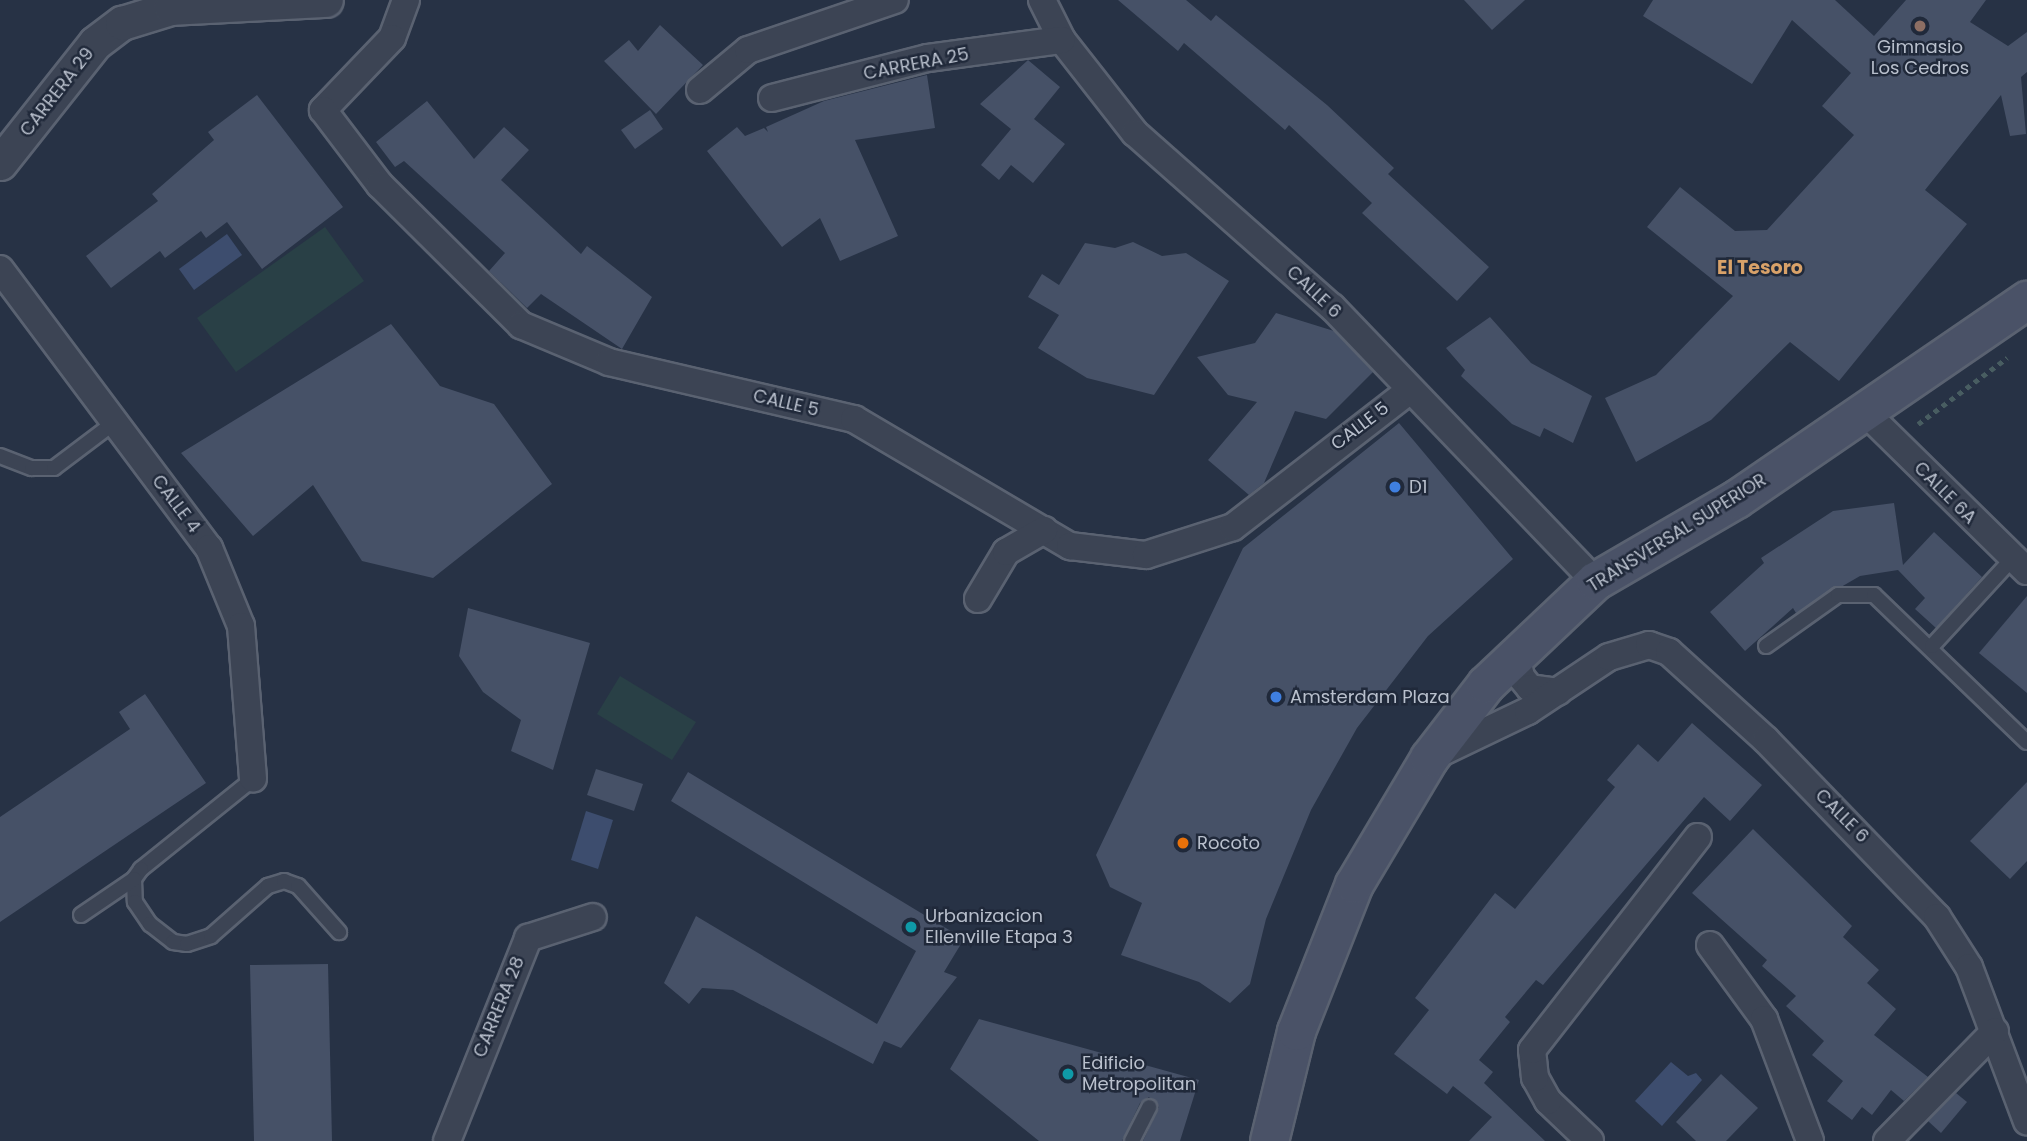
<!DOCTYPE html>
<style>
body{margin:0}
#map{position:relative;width:2027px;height:1141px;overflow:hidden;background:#273245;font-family:Poppins,sans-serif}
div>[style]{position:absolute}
.green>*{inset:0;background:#294046}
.water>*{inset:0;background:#3d4d6e}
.building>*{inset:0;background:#465167}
.path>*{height:4.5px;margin-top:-2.25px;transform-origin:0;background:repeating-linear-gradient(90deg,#485d61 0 5px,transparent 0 10px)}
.roads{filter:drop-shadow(2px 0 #5a6271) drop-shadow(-2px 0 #5a6271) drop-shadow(0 2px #5a6271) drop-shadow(0 -2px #5a6271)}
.service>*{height:14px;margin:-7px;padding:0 7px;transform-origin:7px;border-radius:7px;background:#3c4454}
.minor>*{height:26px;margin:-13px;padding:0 13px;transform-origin:13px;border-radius:13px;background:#3c4454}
.tertiary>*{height:33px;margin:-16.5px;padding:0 16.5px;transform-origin:16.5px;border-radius:16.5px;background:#3c4454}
.secondary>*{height:37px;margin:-18.5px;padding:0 18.5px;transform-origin:18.5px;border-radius:18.5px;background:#4a5267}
.dots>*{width:19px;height:19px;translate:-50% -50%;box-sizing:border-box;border:4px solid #20293a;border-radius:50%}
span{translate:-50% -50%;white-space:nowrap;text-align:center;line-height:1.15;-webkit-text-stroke:5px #20293a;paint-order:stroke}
.poi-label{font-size:18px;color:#b9c0cd}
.left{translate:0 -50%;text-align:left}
.street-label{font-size:18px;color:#b9c0cd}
.neighbourhood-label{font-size:19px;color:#d9a269;font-weight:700}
</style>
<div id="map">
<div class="green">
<i style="clip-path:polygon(325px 227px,364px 281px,236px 372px,197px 318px)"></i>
<i style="clip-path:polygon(620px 676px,696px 722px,672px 760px,597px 714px)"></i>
</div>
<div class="water">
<i style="clip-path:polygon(227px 234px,242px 255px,194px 290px,179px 269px)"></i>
<i style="clip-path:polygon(586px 811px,613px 820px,598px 869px,571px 860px)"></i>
<i style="clip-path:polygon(1671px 1062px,1688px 1076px,1696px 1073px,1702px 1080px,1662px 1126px,1635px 1101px)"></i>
</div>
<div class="building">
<i style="clip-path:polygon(1118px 0,1186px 0,1211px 21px,1216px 15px,1327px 105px,1394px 168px,1388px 174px,1489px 267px,1457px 301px,1362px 213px,1372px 203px,1289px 125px,1285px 130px,1184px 43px,1178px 51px)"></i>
<i style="clip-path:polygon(1464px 0,1525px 0,1492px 30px)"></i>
<i style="clip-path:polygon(1653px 0,1835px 0,1874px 36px,1906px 0,1986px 0,1970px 22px,2008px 46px,2027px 32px,2027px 72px,2021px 77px,2026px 134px,2010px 136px,2001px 95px,1925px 190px,1967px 224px,1839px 381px,1790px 342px,1711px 420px,1636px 462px,1605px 398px,1656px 375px,1733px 296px,1647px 227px,1680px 187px,1735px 231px,1767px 230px,1854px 135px,1822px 106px,1851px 73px,1792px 20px,1752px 84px,1643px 16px)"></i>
<i style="clip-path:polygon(660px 25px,703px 65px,656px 114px,604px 61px,629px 40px,638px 51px)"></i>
<i style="clip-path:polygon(1028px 60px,1060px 87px,1034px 119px,1065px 144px,1033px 183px,1011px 165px,999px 180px,981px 165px,1011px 129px,980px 104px)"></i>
<i style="clip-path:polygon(927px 75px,935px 128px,855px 140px,898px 236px,840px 261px,820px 218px,782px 247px,707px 151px,737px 127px,745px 136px,764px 128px,768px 132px,766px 127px,824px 101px)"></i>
<i style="clip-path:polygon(257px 95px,343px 207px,262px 269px,227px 222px,206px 238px,201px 231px,165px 258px,160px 251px,111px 288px,86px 256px,158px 201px,152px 194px,214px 140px,208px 132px)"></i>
<i style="clip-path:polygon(427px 101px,474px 159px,504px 127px,529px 150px,501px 180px,581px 254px,587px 246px,652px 297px,622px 349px,541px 294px,527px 308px,489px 271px,505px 253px,404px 161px,395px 167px,376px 142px)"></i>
<i style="clip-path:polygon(650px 110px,663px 129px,635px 149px,621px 130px)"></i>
<i style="clip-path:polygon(1133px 242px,1162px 256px,1186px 253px,1229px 281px,1154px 395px,1087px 378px,1038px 348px,1059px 315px,1028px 297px,1042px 274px,1059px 285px,1085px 243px,1115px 248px)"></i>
<i style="clip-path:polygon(1276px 313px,1334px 331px,1373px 372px,1326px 419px,1295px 411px,1264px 483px,1249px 495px,1208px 460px,1257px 402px,1228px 395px,1197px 357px,1255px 343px)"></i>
<i style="clip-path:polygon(1490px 317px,1531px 363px,1592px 396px,1573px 443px,1544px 428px,1540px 437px,1512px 424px,1461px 376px,1465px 370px,1446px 348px)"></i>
<i style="clip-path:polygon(391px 324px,440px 386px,494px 404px,552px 484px,433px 578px,362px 561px,313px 485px,253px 536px,181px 453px)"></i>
<i style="clip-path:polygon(1399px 423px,1513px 559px,1428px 636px,1357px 728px,1311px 810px,1266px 919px,1250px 984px,1230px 1003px,1199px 982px,1121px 955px,1142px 903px,1110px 887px,1096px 855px,1243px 548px)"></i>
<i style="clip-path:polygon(1894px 503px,1903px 565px,1934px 532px,1982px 577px,1936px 628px,1915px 609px,1925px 598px,1898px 570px,1860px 576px,1796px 613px,1793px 608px,1745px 651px,1710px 612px,1764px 563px,1761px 558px,1833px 511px)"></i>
<i style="clip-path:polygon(2027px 596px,2027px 693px,1979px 653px)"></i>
<i style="clip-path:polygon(468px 608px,590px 643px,553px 770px,511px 751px,521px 720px,483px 692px,459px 656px)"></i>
<i style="clip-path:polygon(145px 694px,206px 783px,0 922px,0 817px,130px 729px,119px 712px)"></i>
<i style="clip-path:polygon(1692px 723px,1762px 785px,1730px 821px,1704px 797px,1543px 985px,1536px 980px,1505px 1017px,1510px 1022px,1479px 1060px,1493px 1072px,1484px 1083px,1545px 1141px,1469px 1141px,1492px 1117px,1453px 1086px,1447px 1094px,1394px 1054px,1429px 1010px,1415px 998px,1495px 893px,1515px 909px,1615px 787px,1607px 780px,1638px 744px,1658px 762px)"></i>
<i style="clip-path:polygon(596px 769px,643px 784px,634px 811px,587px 795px)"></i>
<i style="clip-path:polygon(688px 772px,964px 939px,944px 972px,957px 977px,901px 1048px,884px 1041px,873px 1064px,733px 990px,702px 988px,689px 1004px,664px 983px,696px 916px,877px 1024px,916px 951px,671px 801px)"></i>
<i style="clip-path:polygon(2027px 782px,2027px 861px,2010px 879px,1970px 841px)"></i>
<i style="clip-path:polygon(1753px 829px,1852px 926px,1843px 937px,1879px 970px,1867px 983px,1896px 1009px,1874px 1035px,1928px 1077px,1904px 1101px,1891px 1090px,1872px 1115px,1862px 1107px,1852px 1120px,1827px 1101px,1843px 1081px,1812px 1055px,1824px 1041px,1786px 1006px,1796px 996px,1762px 966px,1767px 960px,1692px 893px)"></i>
<i style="clip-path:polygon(328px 964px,332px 1141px,254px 1141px,250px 965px)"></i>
<i style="clip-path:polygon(979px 1019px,1199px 1080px,1180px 1141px,1143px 1141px,1159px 1107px,1149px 1097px,1140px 1103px,1122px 1141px,1039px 1141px,950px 1069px)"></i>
<i style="clip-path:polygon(1721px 1074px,1758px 1108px,1726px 1141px,1696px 1141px,1676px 1122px)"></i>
<i style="clip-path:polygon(1956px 1093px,1967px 1102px,1941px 1133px,1928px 1121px)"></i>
</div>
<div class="path">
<i style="left:1918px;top:424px;width:111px;rotate:-36.6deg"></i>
</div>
<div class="roads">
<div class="service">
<i style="left:0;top:456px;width:34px;rotate:21deg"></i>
<i style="left:32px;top:468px;width:22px"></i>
<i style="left:54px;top:468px;width:76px;rotate:-37deg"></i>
<i style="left:1766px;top:646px;width:88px;rotate:-35.3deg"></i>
<i style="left:1838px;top:595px;width:36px"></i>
<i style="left:1874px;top:595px;width:212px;rotate:43.9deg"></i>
<i style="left:1932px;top:646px;width:120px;rotate:-47.4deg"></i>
<i style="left:253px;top:779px;width:144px;rotate:141.2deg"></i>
<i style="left:141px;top:869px;width:12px;rotate:125deg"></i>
<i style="left:134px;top:879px;width:23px;rotate:88deg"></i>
<i style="left:135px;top:902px;width:27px;rotate:56deg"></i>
<i style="left:150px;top:924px;width:29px;rotate:38deg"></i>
<i style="left:173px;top:942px;width:14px;rotate:8deg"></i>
<i style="left:187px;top:944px;width:25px;rotate:-18deg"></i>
<i style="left:211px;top:936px;width:76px;rotate:-41.3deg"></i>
<i style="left:268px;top:886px;width:17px;rotate:-17deg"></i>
<i style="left:284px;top:881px;width:15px;rotate:20deg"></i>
<i style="left:298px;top:886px;width:62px;rotate:48.3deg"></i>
<i style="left:81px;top:915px;width:64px;rotate:-34.2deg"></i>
<i style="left:1132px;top:1141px;width:38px;rotate:-63deg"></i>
</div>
<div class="minor">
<i style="left:406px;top:0;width:40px;rotate:110.2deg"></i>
<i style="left:392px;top:38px;width:100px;rotate:133.8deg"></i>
<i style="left:323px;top:110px;width:94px;rotate:52.8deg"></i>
<i style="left:380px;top:185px;width:199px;rotate:44.8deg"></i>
<i style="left:521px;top:325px;width:95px;rotate:22.8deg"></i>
<i style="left:609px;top:362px;width:252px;rotate:13.1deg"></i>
<i style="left:854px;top:419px;width:251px;rotate:30.5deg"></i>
<i style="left:1070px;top:546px;width:77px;rotate:6.8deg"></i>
<i style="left:1146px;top:555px;width:91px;rotate:-17.8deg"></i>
<i style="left:1233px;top:527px;width:224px;rotate:-37.7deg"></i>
<i style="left:1042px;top:0;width:45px;rotate:63.4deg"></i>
<i style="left:1062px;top:40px;width:118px;rotate:51.9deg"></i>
<i style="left:1135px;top:133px;width:263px;rotate:41.5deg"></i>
<i style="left:1332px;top:307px;width:380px;rotate:46.2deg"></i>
<i style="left:700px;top:90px;width:62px;rotate:-39.8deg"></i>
<i style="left:748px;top:50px;width:155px;rotate:-18.8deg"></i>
<i style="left:772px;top:98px;width:161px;rotate:-14.4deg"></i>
<i style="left:928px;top:58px;width:135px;rotate:-7.7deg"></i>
<i style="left:0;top:269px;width:349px;rotate:53.2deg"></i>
<i style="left:209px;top:548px;width:84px;rotate:67.7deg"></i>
<i style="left:241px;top:626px;width:153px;rotate:85.5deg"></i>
<i style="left:1865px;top:412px;width:227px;rotate:44.5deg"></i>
<i style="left:978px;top:599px;width:55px;rotate:-59.2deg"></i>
<i style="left:1006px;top:552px;width:44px;rotate:-30.1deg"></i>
<i style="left:1516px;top:655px;width:23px;rotate:77deg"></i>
<i style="left:1521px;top:677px;width:14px;rotate:51deg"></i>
<i style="left:1530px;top:688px;width:28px;rotate:8deg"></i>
<i style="left:1434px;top:756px;width:104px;rotate:-25.6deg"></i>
<i style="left:1528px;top:711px;width:97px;rotate:-33.7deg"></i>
<i style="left:1609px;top:657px;width:42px;rotate:-16.7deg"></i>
<i style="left:1649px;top:645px;width:21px;rotate:19deg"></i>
<i style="left:1669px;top:652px;width:131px;rotate:42.2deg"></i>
<i style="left:1766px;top:740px;width:246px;rotate:46deg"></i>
<i style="left:1937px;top:917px;width:59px;rotate:57.4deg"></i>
<i style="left:1969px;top:967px;width:165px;rotate:69.4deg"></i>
<i style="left:1710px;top:945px;width:92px;rotate:53.9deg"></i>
<i style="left:1764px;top:1019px;width:130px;rotate:69.3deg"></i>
<i style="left:447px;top:1141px;width:219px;rotate:-68.2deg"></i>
<i style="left:528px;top:938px;width:68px;rotate:-17.9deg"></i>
<i style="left:1590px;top:1141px;width:58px;rotate:-136.4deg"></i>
<i style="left:1548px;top:1101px;width:26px;rotate:-119deg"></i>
<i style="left:1535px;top:1078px;width:28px;rotate:-96deg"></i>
<i style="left:1532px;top:1050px;width:270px;rotate:-52.1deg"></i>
<i style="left:1887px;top:1141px;width:154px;rotate:-45.5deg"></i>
</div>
<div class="tertiary">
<i style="left:0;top:163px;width:153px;rotate:-51.6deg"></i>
<i style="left:95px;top:43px;width:34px;rotate:-37deg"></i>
<i style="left:122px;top:23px;width:51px;rotate:-17deg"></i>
<i style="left:171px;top:8px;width:155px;rotate:-3deg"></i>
</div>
<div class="secondary">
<i style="left:1269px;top:1141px;width:113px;rotate:-76.2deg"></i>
<i style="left:1296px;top:1031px;width:158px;rotate:-68.5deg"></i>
<i style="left:1354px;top:884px;width:147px;rotate:-59.2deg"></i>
<i style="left:1429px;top:758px;width:93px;rotate:-52.4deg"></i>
<i style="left:1486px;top:684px;width:150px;rotate:-43.4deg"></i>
<i style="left:1595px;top:581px;width:163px;rotate:-30.2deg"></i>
<i style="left:1736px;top:499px;width:353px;rotate:-34.4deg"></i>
</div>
</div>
<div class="dots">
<i style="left:1920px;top:26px;background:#8d6e63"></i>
<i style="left:1395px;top:487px;background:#3f7fe0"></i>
<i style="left:1276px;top:697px;background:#3f7fe0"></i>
<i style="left:1183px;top:843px;background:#e8710a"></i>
<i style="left:911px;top:927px;background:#0f9aa8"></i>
<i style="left:1068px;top:1074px;background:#0f9aa8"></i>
</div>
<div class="poi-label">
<span style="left:1920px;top:58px">Gimnasio<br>Los Cedros</span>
<span class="left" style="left:1409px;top:487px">D1</span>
<span class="left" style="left:1290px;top:697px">Amsterdam Plaza</span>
<span class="left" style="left:1197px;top:843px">Rocoto</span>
<span class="left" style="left:925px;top:927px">Urbanizacion<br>Ellenville Etapa 3</span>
<span class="left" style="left:1082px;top:1074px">Edificio<br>Metropolitan</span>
</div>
<div class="street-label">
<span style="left:916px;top:64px;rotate:-11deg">CARRERA 25</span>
<span style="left:57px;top:92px;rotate:-52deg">CARRERA 29</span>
<span style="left:1314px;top:292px;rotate:43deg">CALLE 6</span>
<span style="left:786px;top:403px;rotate:13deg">CALLE 5</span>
<span style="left:1360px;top:426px;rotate:-37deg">CALLE 5</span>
<span style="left:1945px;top:493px;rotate:45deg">CALLE 6A</span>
<span style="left:176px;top:504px;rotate:53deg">CALLE 4</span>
<span style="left:1677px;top:533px;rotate:-32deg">TRANSVERSAL SUPERIOR</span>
<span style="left:1842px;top:816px;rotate:45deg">CALLE 6</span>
<span style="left:499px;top:1007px;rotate:-68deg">CARRERA 28</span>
</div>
<div class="neighbourhood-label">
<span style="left:1760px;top:268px">El Tesoro</span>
</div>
</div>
